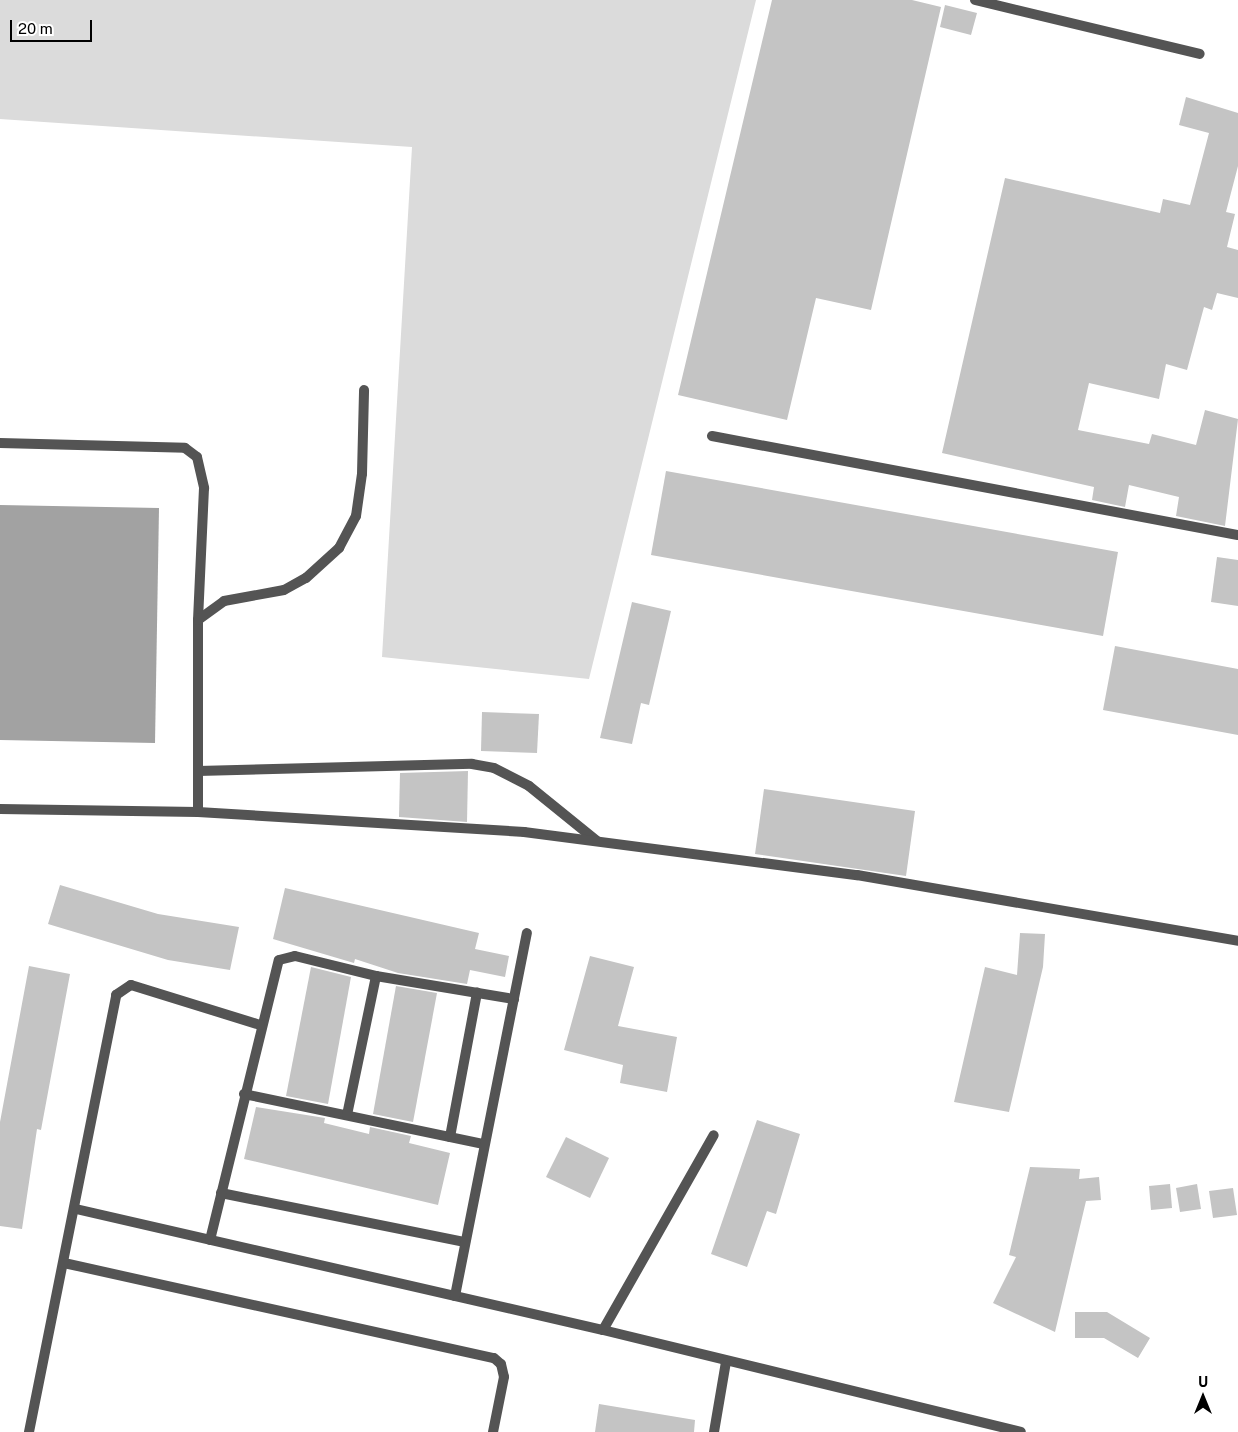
<!DOCTYPE html>
<style>
body{margin:0}
#map{position:relative;width:1238px;height:1432px;overflow:hidden;background:#fff;font-family:"Public Sans",sans-serif}
div>[style]{position:absolute}
.green>*{inset:0;background:#dbdbdb}
.water>*{inset:0;background:#a2a2a2}
.building>*{inset:0;background:#c4c4c4}
.lane>*{height:10px;margin:-5px;padding:0 5px;transform-origin:5px;border-radius:5px;background:#545454}
.street>*{height:10px;margin:-5px;padding:0 5px;transform-origin:5px;border-radius:5px;background:#545454}
span{translate:-50% -50%;white-space:nowrap;text-align:center;line-height:1.15;-webkit-text-stroke:4px #fff;paint-order:stroke}
.north{position:absolute;left:1178px;top:1372px;width:50px;height:50px;-webkit-text-stroke:4px #fff;paint-order:stroke;rotate:0deg;font-size:14px;font-weight:700;line-height:20px;text-align:center;color:#000}
.north::after{content:'';display:block;margin:auto;width:18px;height:22px;background:#000;clip-path:polygon(50% 0,100% 100%,50% 72%,0 100%)}
.scale{position:absolute;left:10px;top:20px;width:82px;height:22px;box-sizing:border-box;border:2px solid #000;border-top:0;padding-left:6px;font-size:15px;line-height:18px;white-space:nowrap;color:#000;-webkit-text-stroke:4px #fff;paint-order:stroke}
</style>
<div id="map">
<div class="green">
<i style="clip-path:polygon(0 0,756px 0,589px 679px,382px 657px,412px 147px,0 119px)"></i>
</div>
<div class="water">
<i style="clip-path:polygon(0 505px,159px 508px,155px 743px,0 740px)"></i>
</div>
<div class="building">
<i style="clip-path:polygon(772px 0,912px 0,941px 7px,871px 310px,816px 298px,787px 420px,678px 395px)"></i>
<i style="clip-path:polygon(945px 5px,977px 13px,971px 35px,940px 27px)"></i>
<i style="clip-path:polygon(1186px 97px,1238px 113px,1238px 166px,1226px 212px,1235px 214px,1227px 247px,1238px 250px,1238px 298px,1217px 293px,1212px 310px,1204px 307px,1187px 370px,1166px 364px,1159px 399px,1089px 383px,1078px 430px,1149px 444px,1152px 434px,1196px 445px,1205px 410px,1238px 419px,1225px 526px,1176px 516px,1179px 497px,1129px 485px,1125px 507px,1092px 500px,1094px 487px,942px 453px,1005px 178px,1160px 213px,1163px 199px,1190px 205px,1209px 133px,1179px 125px)"></i>
<i style="clip-path:polygon(666px 471px,1118px 552px,1103px 636px,651px 555px)"></i>
<i style="clip-path:polygon(1217px 557px,1238px 560px,1238px 606px,1211px 602px)"></i>
<i style="clip-path:polygon(632px 602px,671px 611px,649px 705px,641px 703px,632px 744px,600px 738px)"></i>
<i style="clip-path:polygon(1115px 646px,1238px 669px,1238px 735px,1103px 710px)"></i>
<i style="clip-path:polygon(482px 712px,539px 714px,537px 753px,481px 751px)"></i>
<i style="clip-path:polygon(468px 771px,467px 822px,399px 817px,400px 773px)"></i>
<i style="clip-path:polygon(764px 789px,915px 811px,906px 876px,755px 854px)"></i>
<i style="clip-path:polygon(60px 885px,158px 914px,239px 927px,230px 970px,168px 960px,48px 924px)"></i>
<i style="clip-path:polygon(285px 888px,479px 933px,475px 949px,509px 956px,505px 977px,470px 970px,467px 984px,398px 973px,355px 959px,354px 963px,273px 939px)"></i>
<i style="clip-path:polygon(1020px 933px,1045px 934px,1043px 967px,1009px 1112px,954px 1102px,985px 967px,1017px 975px)"></i>
<i style="clip-path:polygon(590px 956px,634px 967px,618px 1026px,677px 1037px,667px 1092px,620px 1083px,623px 1065px,564px 1050px)"></i>
<i style="clip-path:polygon(29px 966px,70px 974px,41px 1130px,37px 1129px,22px 1229px,0 1226px,0 1122px)"></i>
<i style="clip-path:polygon(311px 967px,351px 977px,328px 1104px,286px 1096px)"></i>
<i style="clip-path:polygon(396px 986px,437px 993px,413px 1122px,373px 1114px)"></i>
<i style="clip-path:polygon(256px 1107px,325px 1118px,324px 1123px,369px 1134px,370px 1127px,411px 1136px,409px 1143px,450px 1153px,438px 1205px,244px 1159px)"></i>
<i style="clip-path:polygon(757px 1120px,800px 1134px,776px 1214px,767px 1211px,747px 1267px,711px 1254px)"></i>
<i style="clip-path:polygon(566px 1137px,609px 1158px,590px 1198px,546px 1177px)"></i>
<i style="clip-path:polygon(1030px 1167px,1080px 1169px,1079px 1179px,1099px 1177px,1101px 1200px,1086px 1201px,1055px 1332px,993px 1303px,1016px 1257px,1009px 1255px)"></i>
<i style="clip-path:polygon(1170px 1184px,1172px 1208px,1151px 1210px,1149px 1186px)"></i>
<i style="clip-path:polygon(1197px 1184px,1201px 1209px,1180px 1212px,1176px 1188px)"></i>
<i style="clip-path:polygon(1233px 1188px,1237px 1215px,1213px 1218px,1209px 1191px)"></i>
<i style="clip-path:polygon(1075px 1312px,1107px 1312px,1150px 1338px,1138px 1358px,1104px 1338px,1075px 1338px)"></i>
<i style="clip-path:polygon(599px 1404px,695px 1420px,694px 1432px,595px 1432px)"></i>
</div>
<div class="lane">
<i style="left:975px;top:0;width:231px;rotate:13.5deg"></i>
<i style="left:0;top:443px;width:185px;rotate:1.5deg"></i>
<i style="left:185px;top:448px;width:15px;rotate:37deg"></i>
<i style="left:197px;top:457px;width:32px;rotate:77deg"></i>
<i style="left:204px;top:488px;width:132px;rotate:92.6deg"></i>
<i style="left:198px;top:771px;width:274px;rotate:-1.5deg"></i>
<i style="left:472px;top:764px;width:22px;rotate:10deg"></i>
<i style="left:494px;top:768px;width:39px;rotate:27deg"></i>
<i style="left:529px;top:786px;width:87px;rotate:39deg"></i>
<i style="left:0;top:809px;width:198px;rotate:0.9deg"></i>
<i style="left:198px;top:812px;width:327px;rotate:3.5deg"></i>
<i style="left:524px;top:832px;width:336px;rotate:7.4deg"></i>
<i style="left:857px;top:875px;width:387px;rotate:9.8deg"></i>
<i style="left:198px;top:812px;width:192px;rotate:-90deg"></i>
<i style="left:198px;top:620px;width:32px;rotate:-36deg"></i>
<i style="left:224px;top:601px;width:61px;rotate:-10.4deg"></i>
<i style="left:284px;top:590px;width:25px;rotate:-29deg"></i>
<i style="left:306px;top:578px;width:45px;rotate:-42.3deg"></i>
<i style="left:339px;top:548px;width:36px;rotate:-62deg"></i>
<i style="left:356px;top:516px;width:42px;rotate:-81.9deg"></i>
<i style="left:362px;top:474px;width:84px;rotate:-88.6deg"></i>
</div>
<div class="street">
<i style="left:712px;top:436px;width:535px;rotate:10.66deg"></i>
<i style="left:244px;top:1094px;width:245px;rotate:11.8deg"></i>
<i style="left:347px;top:1115px;width:142px;rotate:-78.2deg"></i>
<i style="left:450px;top:1137px;width:147px;rotate:-79.4deg"></i>
<i style="left:221px;top:1193px;width:249px;rotate:11.4deg"></i>
<i style="left:76px;top:1209px;width:541px;rotate:12.93deg"></i>
<i style="left:603px;top:1330px;width:430px;rotate:13.7deg"></i>
<i style="left:210px;top:1240px;width:288px;rotate:-76.2deg"></i>
<i style="left:279px;top:960px;width:16px;rotate:-14deg"></i>
<i style="left:295px;top:956px;width:83px;rotate:13.9deg"></i>
<i style="left:376px;top:976px;width:140px;rotate:9.5deg"></i>
<i style="left:64px;top:1263px;width:440px;rotate:12.5deg"></i>
<i style="left:494px;top:1358px;width:9px;rotate:41deg"></i>
<i style="left:501px;top:1364px;width:13px;rotate:77deg"></i>
<i style="left:504px;top:1377px;width:56px;rotate:101.3deg"></i>
<i style="left:455px;top:1296px;width:370px;rotate:-78.8deg"></i>
<i style="left:603px;top:1330px;width:224px;rotate:-60.4deg"></i>
<i style="left:29px;top:1432px;width:446px;rotate:-78.7deg"></i>
<i style="left:116px;top:995px;width:18px;rotate:-34deg"></i>
<i style="left:131px;top:985px;width:135px;rotate:17.2deg"></i>
<i style="left:714px;top:1432px;width:71px;rotate:-80.3deg"></i>
</div>
<div class="north">U</div>
<div class="scale">20 m</div>
</div>
